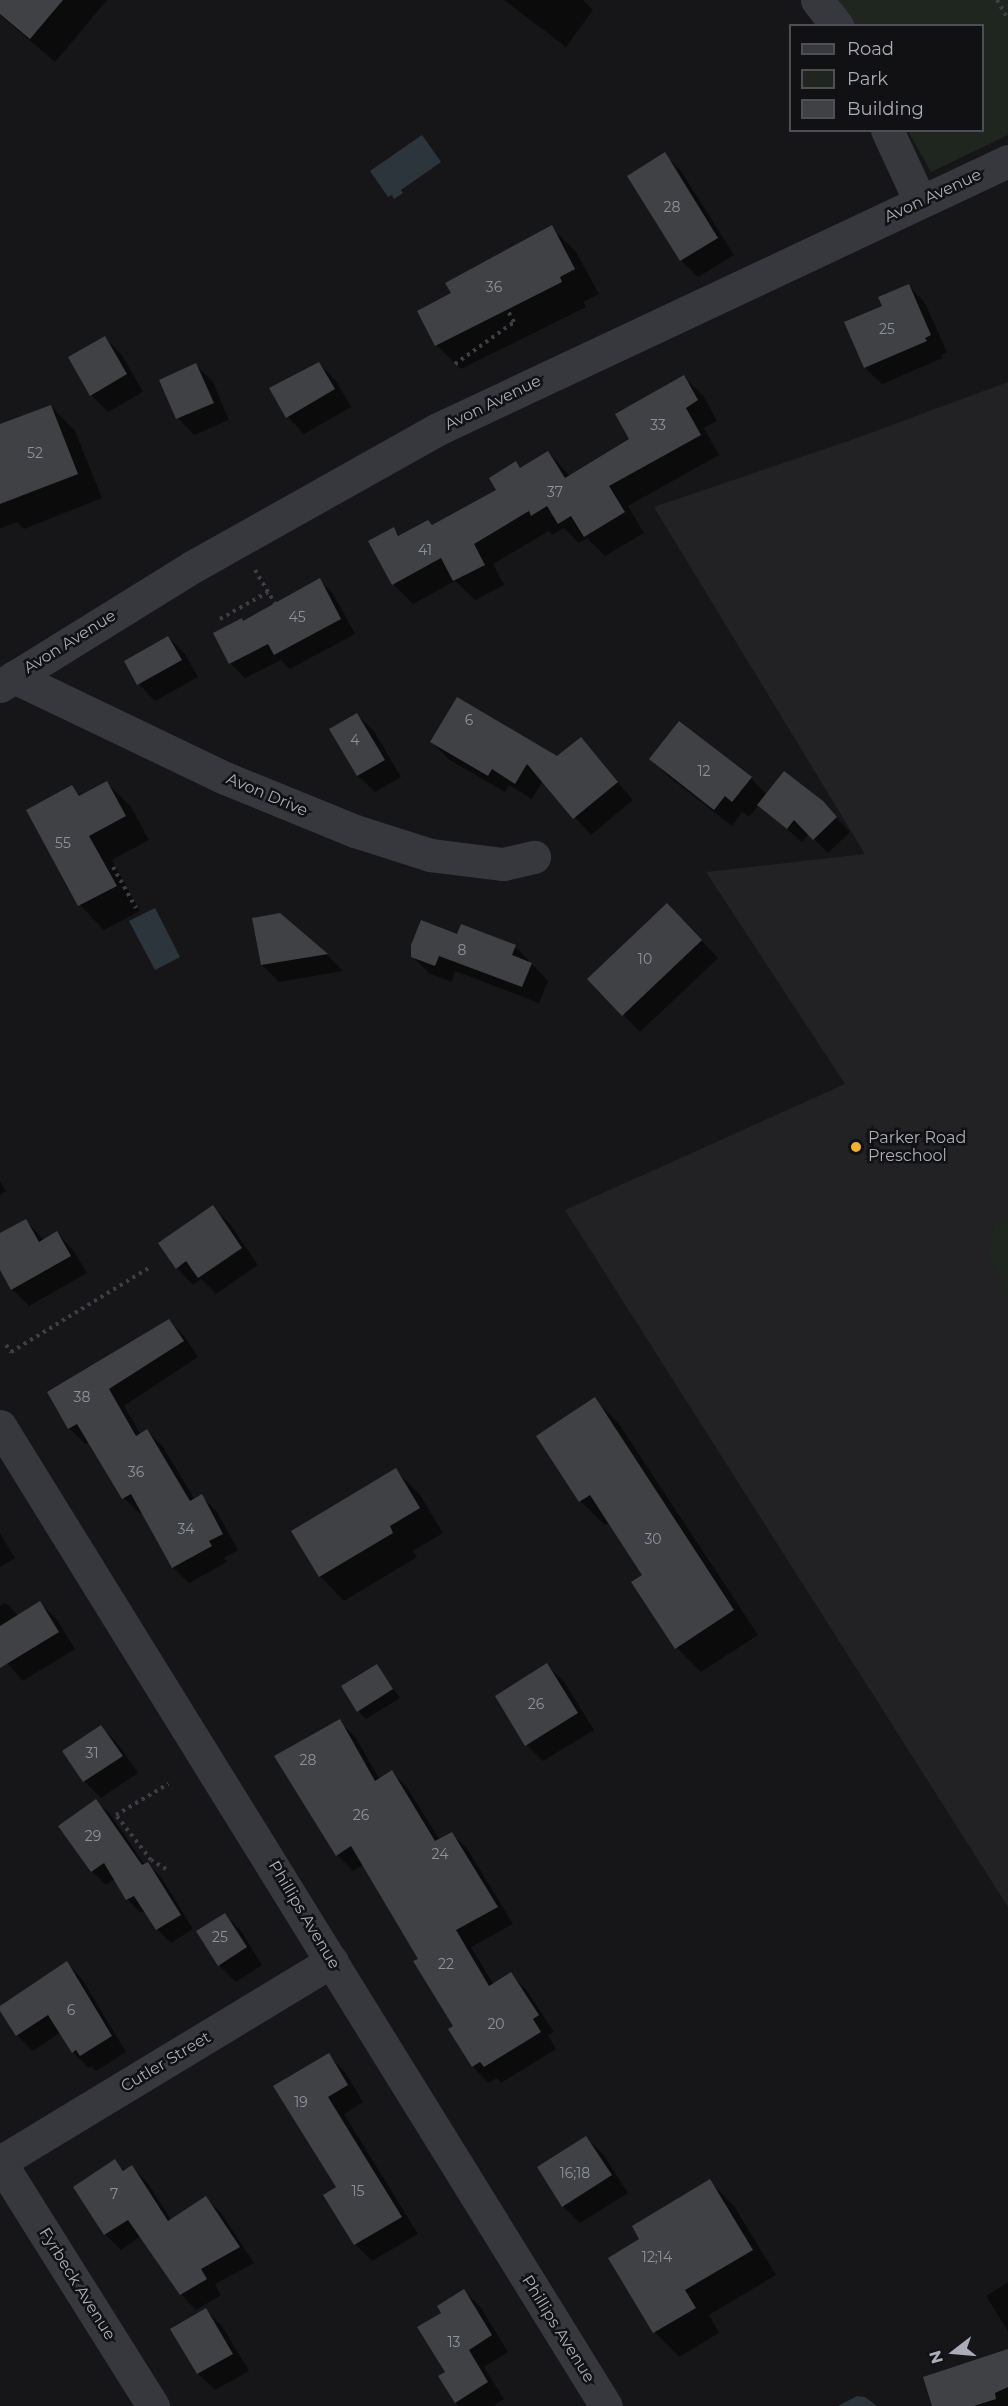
<!DOCTYPE html>
<style>
body{margin:0}
#map{position:relative;width:1008px;height:2406px;overflow:hidden;background:#161618;font-family:Montserrat,sans-serif}
div>[style]{position:absolute}
.built>*{inset:0;background:#222225}
.green>*{inset:0;background:#1e261f}
.water>*{inset:0;background:#2c353c}
.shadow>*{inset:0;background:#0007}
.building>*{inset:0;background:#404145}
.path>*{height:4px;margin-top:-2px;transform-origin:0;background:repeating-linear-gradient(90deg,#3d3f44 0 3px,transparent 0 7.5px)}
.street>*{height:33px;margin:-16.5px;padding:0 16.5px;transform-origin:16.5px;border-radius:16.5px;background:#37383d}
.dots>*{width:16px;height:16px;translate:-50% -50%;box-sizing:border-box;border:3px solid #111113;border-radius:50%}
span{translate:-50% -50%;white-space:nowrap;text-align:center;line-height:1.15;-webkit-text-stroke:5px #111113;paint-order:stroke}
.number-label{font-size:14px;color:#8e929b}
.number-label span{-webkit-text-stroke-width:0}
.street-label{font-size:16px;color:#a8adb8}
.poi-label{font-size:16px;color:#a8adb8}
.left{translate:0 -50%;text-align:left}
.legend{position:absolute;left:789px;top:24px;width:195px;height:108px;box-sizing:border-box;background:#111113;border:2px solid #4d4f55;margin:0;padding:8px 10px;list-style:none;font-size:18px;color:#a8adb8}
.legend li{display:flex;align-items:center;gap:12px;height:30px}
.legend b{width:30px;border:2px solid #4d4f55}
.north{position:absolute;left:924px;top:2322px;width:60px;height:60px;-webkit-text-stroke:4px #111113;paint-order:stroke;rotate:254deg;font-size:16px;font-weight:700;line-height:24px;text-align:center;color:#a8adb8}
.north::after{content:'';display:block;margin:auto;width:21px;height:27px;background:#a8adb8;clip-path:polygon(50% 0,100% 100%,50% 72%,0 100%)}
</style>
<div id="map">
<div class="built">
<i style="clip-path:polygon(1008px 382px,1008px 1907px,565px 1210px,845px 1084px,706px 872px,865px 854px,654px 507px,857px 438px)"></i>
</div>
<div class="green">
<i style="clip-path:polygon(837px 0,1008px 0,1008px 135px,931px 172px,908px 131px,982px 130px,982px 26px,851px 25px)"></i>
<i style="clip-path:polygon(1008px 1213px,1008px 1300px,997px 1269px,988px 1256px,994px 1225px)"></i>
</div>
<div class="water">
<i style="clip-path:polygon(422px 135px,441px 162px,401px 190px,403px 193px,394px 199px,392px 195px,388px 197px,370px 171px)"></i>
<i style="clip-path:polygon(155px 908px,180px 957px,155px 970px,129px 921px)"></i>
<i style="clip-path:polygon(857px 2396px,865px 2397px,877px 2406px,838px 2406px)"></i>
</div>
<div class="shadow">
<i style="clip-path:polygon(0 0,107px 0,55px 62px,0 15px)"></i>
<i style="clip-path:polygon(504px 0,583px 0,593px 10px,566px 47px)"></i>
<i style="clip-path:polygon(664px 154px,681px 171px,734px 255px,698px 277px,681px 260px,629px 176px)"></i>
<i style="clip-path:polygon(551px 227px,576px 252px,599px 294px,583px 302px,586px 307px,461px 369px,436px 345px,453px 294px)"></i>
<i style="clip-path:polygon(909px 286px,925px 303px,947px 352px,941px 355px,943px 358px,882px 384px,865px 368px,884px 307px)"></i>
<i style="clip-path:polygon(105px 338px,122px 355px,143px 392px,108px 412px,91px 395px)"></i>
<i style="clip-path:polygon(319px 364px,336px 381px,351px 407px,304px 434px,288px 417px,271px 389px)"></i>
<i style="clip-path:polygon(196px 365px,213px 382px,229px 420px,194px 435px,178px 418px)"></i>
<i style="clip-path:polygon(684px 377px,704px 397px,717px 421px,704px 428px,719px 455px,628px 506px,644px 533px,605px 556px,587px 538px,579px 543px,564px 528px,552px 535px,549px 531px,493px 564px,504px 585px,475px 600px,455px 581px,413px 604px,393px 584px,393px 529px,401px 536px,432px 526px,498px 490px,516px 463px,521px 469px,548px 452px,570px 476px,631px 440px)"></i>
<i style="clip-path:polygon(51px 406px,75px 431px,102px 498px,24px 529px,17px 522px,0 528px,0 426px)"></i>
<i style="clip-path:polygon(320px 580px,334px 595px,355px 634px,290px 669px,281px 660px,245px 678px,230px 663px,215px 634px,244px 622px)"></i>
<i style="clip-path:polygon(168px 637px,185px 654px,198px 677px,155px 701px,139px 684px,126px 662px)"></i>
<i style="clip-path:polygon(357px 715px,374px 731px,401px 777px,375px 792px,358px 776px,332px 730px)"></i>
<i style="clip-path:polygon(581px 739px,633px 800px,591px 835px,543px 781px,532px 799px,509px 785px,505px 792px,448px 759px,432px 742px,557px 758px)"></i>
<i style="clip-path:polygon(651px 759px,751px 778px,767px 795px,822px 802px,850px 832px,828px 853px,809px 834px,802px 842px,759px 805px,749px 817px,742px 812px,732px 826px,668px 776px)"></i>
<i style="clip-path:polygon(107px 783px,131px 807px,149px 840px,112px 860px,140px 911px,104px 930px,80px 905px,72px 787px,81px 796px)"></i>
<i style="clip-path:polygon(280px 915px,327px 955px,343px 971px,279px 982px,262px 965px)"></i>
<i style="clip-path:polygon(684px 922px,718px 958px,640px 1032px,589px 979px)"></i>
<i style="clip-path:polygon(458px 935px,515px 946px,548px 981px,539px 1003px,455px 971px,452px 982px,430px 974px,413px 957px)"></i>
<i style="clip-path:polygon(0 1181px,6px 1191px,0 1195px)"></i>
<i style="clip-path:polygon(213px 1207px,230px 1224px,258px 1265px,216px 1294px,201px 1279px,193px 1285px,177px 1268px)"></i>
<i style="clip-path:polygon(26px 1221px,44px 1240px,57px 1233px,73px 1250px,87px 1273px,29px 1306px,12px 1289px,0 1267px,0 1235px)"></i>
<i style="clip-path:polygon(169px 1321px,185px 1337px,198px 1357px,124px 1406px,141px 1435px,147px 1431px,163px 1447px,195px 1500px,201px 1496px,217px 1512px,238px 1550px,224px 1558px,227px 1562px,189px 1583px,173px 1567px,143px 1512px,140px 1514px,124px 1498px,90px 1442px,85px 1444px,69px 1428px)"></i>
<i style="clip-path:polygon(594px 1399px,619px 1424px,758px 1635px,701px 1672px,677px 1648px,644px 1576px,609px 1523px,605px 1525px,580px 1501px)"></i>
<i style="clip-path:polygon(396px 1470px,420px 1495px,443px 1533px,413px 1551px,417px 1557px,344px 1601px,320px 1576px)"></i>
<i style="clip-path:polygon(0 1533px,15px 1558px,0 1567px)"></i>
<i style="clip-path:polygon(6px 1603px,19px 1616px,40px 1603px,57px 1620px,75px 1649px,23px 1681px,0 1655px,0 1606px)"></i>
<i style="clip-path:polygon(547px 1665px,564px 1682px,594px 1730px,543px 1761px,527px 1745px)"></i>
<i style="clip-path:polygon(377px 1666px,400px 1698px,366px 1719px,358px 1711px)"></i>
<i style="clip-path:polygon(340px 1721px,356px 1738px,380px 1780px,392px 1772px,408px 1789px,440px 1840px,451px 1833px,468px 1850px,513px 1924px,471px 1947px,494px 1985px,511px 1974px,527px 1991px,554px 2032px,548px 2035px,556px 2049px,501px 2083px,497px 2078px,489px 2083px,473px 2067px,450px 2029px,455px 2027px,420px 1959px,364px 1864px,353px 1871px,337px 1855px)"></i>
<i style="clip-path:polygon(101px 1727px,118px 1744px,138px 1773px,101px 1798px,84px 1781px,65px 1751px)"></i>
<i style="clip-path:polygon(96px 1801px,110px 1814px,145px 1865px,148px 1864px,161px 1877px,193px 1929px,171px 1943px,157px 1929px,145px 1911px,141px 1913px,127px 1899px,115px 1879px,106px 1885px,92px 1871px,60px 1826px)"></i>
<i style="clip-path:polygon(225px 1915px,241px 1931px,262px 1965px,236px 1982px,219px 1965px)"></i>
<i style="clip-path:polygon(67px 1963px,82px 1979px,126px 2052px,96px 2071px,91px 2066px,89px 2068px,73px 2052px,61px 2032px,33px 2051px,17px 2035px,0 2008px)"></i>
<i style="clip-path:polygon(328px 2055px,345px 2072px,363px 2102px,344px 2114px,418px 2234px,372px 2261px,355px 2244px,338px 2187px,275px 2087px)"></i>
<i style="clip-path:polygon(586px 2138px,603px 2154px,628px 2193px,580px 2223px,563px 2206px,539px 2167px)"></i>
<i style="clip-path:polygon(115px 2161px,125px 2171px,132px 2167px,147px 2182px,172px 2221px,206px 2198px,221px 2213px,254px 2263px,215px 2284px,221px 2295px,196px 2310px,181px 2294px,141px 2236px,121px 2250px,105px 2234px,75px 2187px)"></i>
<i style="clip-path:polygon(709px 2181px,734px 2206px,776px 2275px,709px 2315px,719px 2333px,679px 2357px,655px 2332px,610px 2259px,641px 2239px)"></i>
<i style="clip-path:polygon(1008px 2282px,1008px 2331px,986px 2296px)"></i>
<i style="clip-path:polygon(464px 2291px,481px 2308px,508px 2352px,484px 2367px,504px 2399px,493px 2406px,458px 2406px,440px 2377px,447px 2372px,443px 2313px)"></i>
<i style="clip-path:polygon(206px 2310px,222px 2326px,249px 2371px,215px 2390px,198px 2374px,172px 2329px)"></i>
<i style="clip-path:polygon(1008px 2355px,1008px 2406px,934px 2406px)"></i>
</div>
<div class="building">
<i style="clip-path:polygon(0 0,63px 0,30px 39px,0 14px)"></i>
<i style="clip-path:polygon(665px 152px,718px 238px,680px 261px,627px 176px)"></i>
<i style="clip-path:polygon(552px 225px,575px 269px,560px 277px,562px 282px,435px 346px,417px 311px,451px 293px,445px 283px)"></i>
<i style="clip-path:polygon(909px 284px,931px 335px,925px 338px,927px 341px,864px 368px,844px 322px,882px 306px,878px 297px)"></i>
<i style="clip-path:polygon(105px 336px,127px 374px,90px 396px,68px 357px)"></i>
<i style="clip-path:polygon(319px 362px,335px 389px,286px 418px,269px 388px)"></i>
<i style="clip-path:polygon(196px 363px,214px 403px,176px 419px,159px 380px)"></i>
<i style="clip-path:polygon(684px 375px,698px 400px,686px 408px,701px 435px,609px 486px,625px 512px,584px 537px,571px 516px,558px 524px,547px 506px,531px 516px,529px 511px,474px 544px,485px 565px,453px 581px,441px 558px,392px 585px,368px 541px,394px 527px,398px 536px,428px 520px,432px 525px,496px 490px,489px 478px,516px 461px,520px 468px,548px 451px,565px 478px,629px 439px,615px 414px)"></i>
<i style="clip-path:polygon(51px 405px,78px 474px,0 504px,0 424px)"></i>
<i style="clip-path:polygon(320px 578px,341px 619px,274px 655px,268px 644px,229px 664px,213px 633px,242px 618px,243px 621px)"></i>
<i style="clip-path:polygon(168px 636px,182px 660px,137px 685px,124px 661px)"></i>
<i style="clip-path:polygon(457px 697px,557px 756px,581px 737px,618px 782px,573px 819px,527px 764px,515px 784px,492px 769px,488px 776px,430px 742px)"></i>
<i style="clip-path:polygon(357px 713px,385px 760px,357px 776px,329px 729px)"></i>
<i style="clip-path:polygon(679px 721px,752px 777px,732px 802px,725px 796px,714px 810px,649px 759px)"></i>
<i style="clip-path:polygon(784px 771px,823px 801px,837px 817px,813px 840px,794px 820px,787px 829px,757px 805px)"></i>
<i style="clip-path:polygon(107px 781px,126px 816px,89px 836px,117px 886px,78px 906px,26px 810px,72px 785px,79px 796px)"></i>
<i style="clip-path:polygon(667px 903px,702px 940px,622px 1016px,587px 979px)"></i>
<i style="clip-path:polygon(280px 913px,328px 954px,261px 965px,252px 918px)"></i>
<i style="clip-path:polygon(421px 920px,457px 934px,461px 924px,516px 945px,512px 955px,532px 963px,522px 987px,439px 956px,435px 966px,411px 957px,411px 945px)"></i>
<i style="clip-path:polygon(213px 1205px,242px 1248px,198px 1278px,186px 1261px,176px 1269px,158px 1243px)"></i>
<i style="clip-path:polygon(26px 1219px,39px 1242px,57px 1231px,71px 1256px,11px 1290px,0 1270px,0 1233px)"></i>
<i style="clip-path:polygon(169px 1319px,184px 1341px,109px 1389px,136px 1436px,147px 1429px,190px 1501px,202px 1494px,223px 1534px,209px 1541px,212px 1546px,172px 1568px,131px 1494px,122px 1499px,77px 1424px,68px 1429px,47px 1392px)"></i>
<i style="clip-path:polygon(595px 1397px,734px 1610px,675px 1649px,631px 1582px,642px 1575px,590px 1495px,579px 1502px,536px 1436px)"></i>
<i style="clip-path:polygon(396px 1468px,420px 1508px,390px 1526px,393px 1533px,319px 1577px,291px 1531px)"></i>
<i style="clip-path:polygon(40px 1601px,59px 1632px,0 1668px,0 1626px)"></i>
<i style="clip-path:polygon(547px 1663px,578px 1713px,525px 1746px,495px 1696px)"></i>
<i style="clip-path:polygon(377px 1664px,393px 1689px,357px 1712px,341px 1686px)"></i>
<i style="clip-path:polygon(340px 1719px,375px 1781px,392px 1770px,435px 1841px,452px 1832px,498px 1907px,456px 1930px,489px 1986px,511px 1972px,539px 2015px,533px 2019px,541px 2032px,484px 2067px,480px 2062px,472px 2067px,448px 2029px,453px 2026px,413px 1961px,418px 1959px,351px 1846px,336px 1856px,274px 1756px)"></i>
<i style="clip-path:polygon(101px 1725px,123px 1756px,83px 1782px,62px 1751px)"></i>
<i style="clip-path:polygon(96px 1799px,142px 1865px,148px 1862px,181px 1915px,156px 1930px,134px 1896px,126px 1900px,104px 1863px,91px 1872px,58px 1826px)"></i>
<i style="clip-path:polygon(225px 1913px,247px 1947px,218px 1966px,196px 1931px)"></i>
<i style="clip-path:polygon(67px 1961px,112px 2036px,80px 2056px,76px 2050px,72px 2053px,48px 2015px,16px 2036px,0 2011px,0 2006px)"></i>
<i style="clip-path:polygon(329px 2053px,348px 2085px,328px 2097px,402px 2217px,354px 2245px,323px 2195px,336px 2187px,273px 2086px)"></i>
<i style="clip-path:polygon(586px 2136px,612px 2175px,562px 2207px,537px 2167px)"></i>
<i style="clip-path:polygon(115px 2159px,123px 2171px,132px 2165px,168px 2221px,206px 2196px,240px 2247px,201px 2269px,207px 2279px,180px 2295px,128px 2220px,104px 2235px,73px 2187px)"></i>
<i style="clip-path:polygon(710px 2179px,753px 2250px,685px 2290px,696px 2308px,653px 2333px,608px 2258px,639px 2239px,632px 2226px)"></i>
<i style="clip-path:polygon(464px 2289px,492px 2335px,469px 2350px,488px 2382px,455px 2403px,438px 2376px,445px 2372px,417px 2327px,441px 2313px,437px 2306px)"></i>
<i style="clip-path:polygon(206px 2308px,233px 2354px,197px 2374px,170px 2329px)"></i>
<i style="clip-path:polygon(1008px 2349px,1008px 2387px,995px 2393px,996px 2399px,974px 2406px,932px 2406px,923px 2377px)"></i>
</div>
<div class="path">
<i style="left:997px;top:0;width:22px;rotate:60deg"></i>
<i style="left:455px;top:364px;width:72px;rotate:-35.4deg"></i>
<i style="left:514px;top:322px;width:13px;rotate:-119deg"></i>
<i style="left:255px;top:570px;width:39px;rotate:59deg"></i>
<i style="left:220px;top:619px;width:55px;rotate:-29.4deg"></i>
<i style="left:113px;top:867px;width:47px;rotate:60.7deg"></i>
<i style="left:6px;top:1345px;width:9px;rotate:54deg"></i>
<i style="left:11px;top:1352px;width:163px;rotate:-31.4deg"></i>
<i style="left:166px;top:1869px;width:17px;rotate:-149deg"></i>
<i style="left:151px;top:1860px;width:57px;rotate:-127.9deg"></i>
<i style="left:116px;top:1815px;width:61px;rotate:-30.8deg"></i>
</div>
<div class="street">
<i style="left:817px;top:0;width:33px;rotate:52deg"></i>
<i style="left:887px;top:130px;width:78px;rotate:65.1deg"></i>
<i style="left:14px;top:677px;width:234px;rotate:25.6deg"></i>
<i style="left:225px;top:778px;width:140px;rotate:22.2deg"></i>
<i style="left:355px;top:831px;width:79px;rotate:17.7deg"></i>
<i style="left:430px;top:855px;width:74px;rotate:7deg"></i>
<i style="left:503px;top:864px;width:32px;rotate:-13deg"></i>
<i style="left:0;top:686px;width:226px;rotate:-31.8deg"></i>
<i style="left:192px;top:567px;width:282px;rotate:-29.3deg"></i>
<i style="left:438px;top:429px;width:630px;rotate:-25.18deg"></i>
<i style="left:0;top:1426px;width:1152px;rotate:58.27deg"></i>
<i style="left:0;top:2162px;width:388px;rotate:-31.2deg"></i>
<i style="left:0;top:2162px;width:288px;rotate:57.9deg"></i>
</div>
<div class="dots">
<i style="left:856px;top:1147px;background:#f2b134"></i>
</div>
<div class="number-label">
<span style="left:672px;top:207px">28</span>
<span style="left:494px;top:287px">36</span>
<span style="left:887px;top:329px">25</span>
<span style="left:658px;top:425px">33</span>
<span style="left:35px;top:453px">52</span>
<span style="left:555px;top:492px">37</span>
<span style="left:425px;top:550px">41</span>
<span style="left:297px;top:617px">45</span>
<span style="left:469px;top:720px">6</span>
<span style="left:355px;top:740px">4</span>
<span style="left:704px;top:771px">12</span>
<span style="left:63px;top:843px">55</span>
<span style="left:462px;top:950px">8</span>
<span style="left:645px;top:959px">10</span>
<span style="left:82px;top:1397px">38</span>
<span style="left:136px;top:1472px">36</span>
<span style="left:186px;top:1529px">34</span>
<span style="left:653px;top:1539px">30</span>
<span style="left:536px;top:1704px">26</span>
<span style="left:92px;top:1753px">31</span>
<span style="left:308px;top:1760px">28</span>
<span style="left:361px;top:1815px">26</span>
<span style="left:93px;top:1836px">29</span>
<span style="left:440px;top:1854px">24</span>
<span style="left:220px;top:1937px">25</span>
<span style="left:446px;top:1964px">22</span>
<span style="left:71px;top:2010px">6</span>
<span style="left:496px;top:2024px">20</span>
<span style="left:301px;top:2102px">19</span>
<span style="left:575px;top:2173px">16;18</span>
<span style="left:358px;top:2191px">15</span>
<span style="left:114px;top:2194px">7</span>
<span style="left:657px;top:2257px">12;14</span>
<span style="left:454px;top:2342px">13</span>
</div>
<div class="street-label">
<span style="left:933px;top:196px;rotate:-25deg">Avon Avenue</span>
<span style="left:493px;top:403px;rotate:-26deg">Avon Avenue</span>
<span style="left:70px;top:642px;rotate:-32deg">Avon Avenue</span>
<span style="left:267px;top:795px;rotate:23deg">Avon Drive</span>
<span style="left:304px;top:1915px;rotate:59deg">Phillips Avenue</span>
<span style="left:166px;top:2062px;rotate:-31deg">Cutler Street</span>
<span style="left:77px;top:2284px;rotate:58deg">Fyrbeck Avenue</span>
<span style="left:558px;top:2329px;rotate:58deg">Phillips Avenue</span>
</div>
<div class="poi-label">
<span class="left" style="left:868px;top:1147px">Parker Road<br>Preschool</span>
</div>
<ul class="legend">
<li><b style="height:8px;background:#37383d"></b>Road</li>
<li><b style="height:16px;background:#1e261f"></b>Park</li>
<li><b style="height:16px;background:#404145"></b>Building</li>
</ul>
<div class="north">N</div>
</div>
